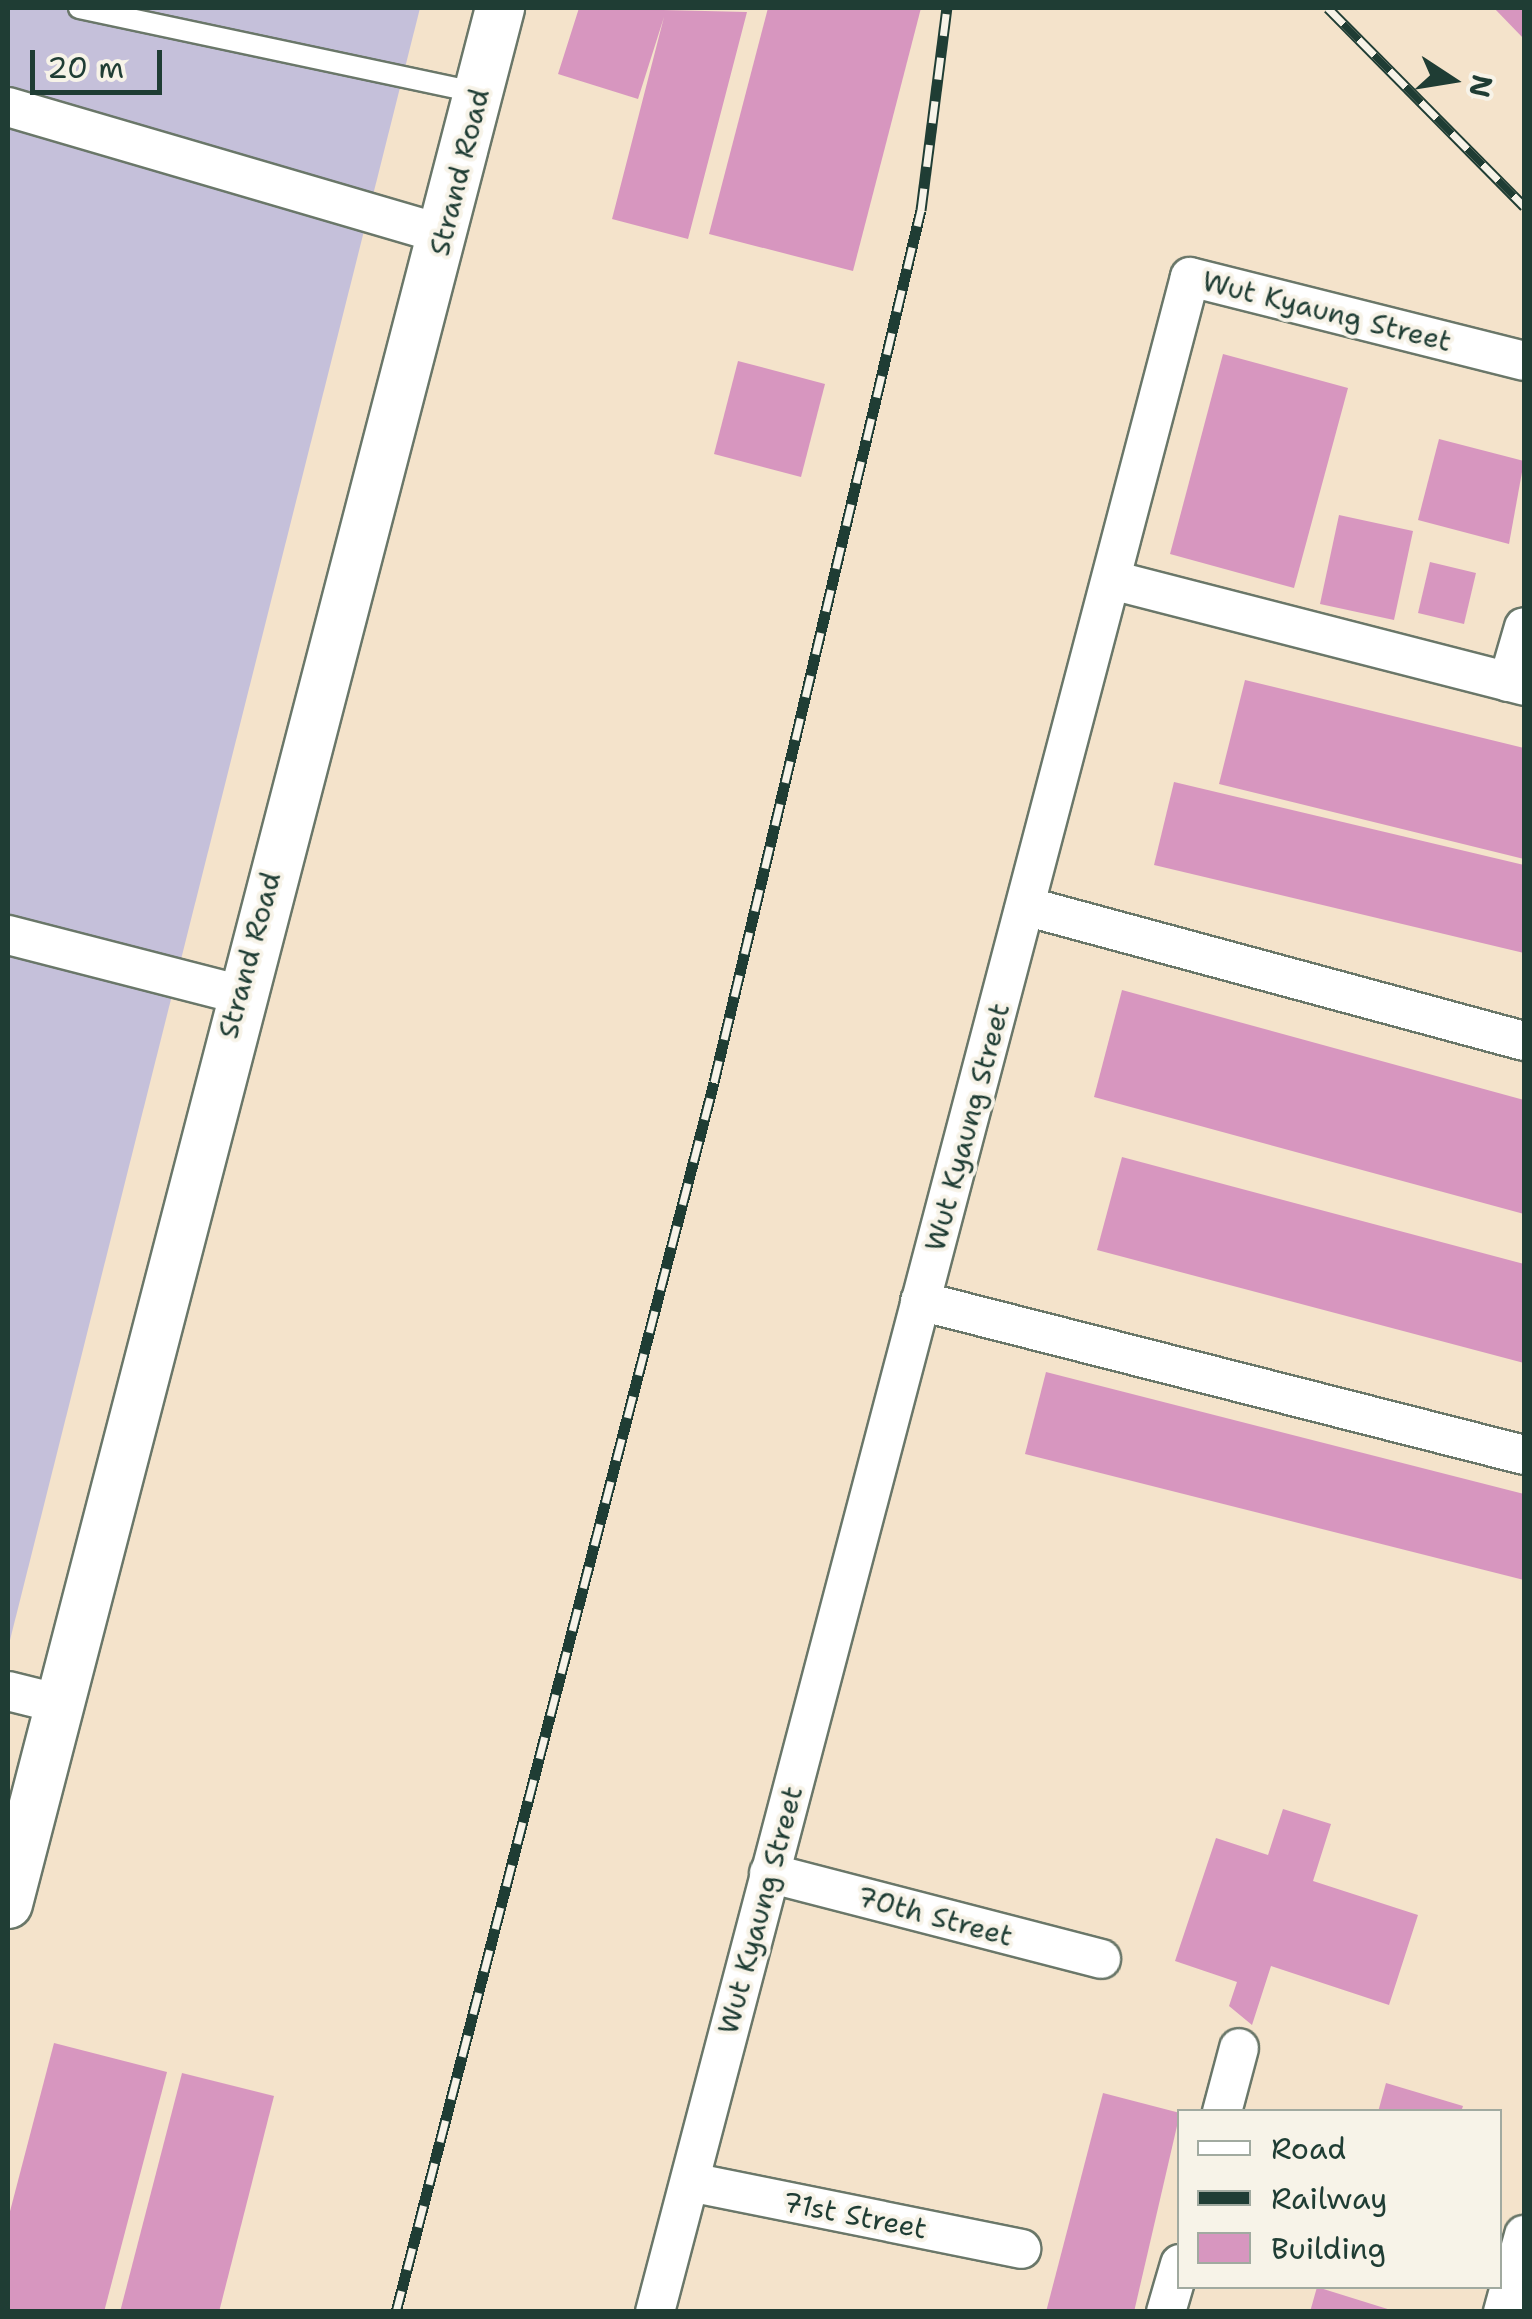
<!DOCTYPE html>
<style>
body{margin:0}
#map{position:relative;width:1532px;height:2319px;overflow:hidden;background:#f4e3cb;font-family:"Shantell Sans",sans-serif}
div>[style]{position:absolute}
.industrial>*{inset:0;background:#c5c0da}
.building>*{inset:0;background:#d796bf}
.roads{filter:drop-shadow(2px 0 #6a7769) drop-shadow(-2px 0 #6a7769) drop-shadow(0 2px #6a7769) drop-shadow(0 -2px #6a7769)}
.service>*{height:20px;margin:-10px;padding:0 10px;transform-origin:10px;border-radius:10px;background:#fff}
.minor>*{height:38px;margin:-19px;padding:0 19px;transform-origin:19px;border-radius:19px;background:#fff}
.tertiary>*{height:48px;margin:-24px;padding:0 24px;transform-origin:24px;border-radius:24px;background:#fff}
.rail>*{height:11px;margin-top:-5.5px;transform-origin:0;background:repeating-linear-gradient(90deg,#f7f3e8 0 22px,#1f3d34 0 44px);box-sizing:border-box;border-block:2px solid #1f3d34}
span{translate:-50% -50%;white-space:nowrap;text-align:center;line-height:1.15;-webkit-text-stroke:8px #f7f3e8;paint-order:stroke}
.street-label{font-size:28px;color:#1f3d34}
.frame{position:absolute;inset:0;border:10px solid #1f3d34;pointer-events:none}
.legend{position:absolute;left:1177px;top:2109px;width:325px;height:180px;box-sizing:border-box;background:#f7f3e8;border:2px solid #a1aaa0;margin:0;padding:12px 18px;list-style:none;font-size:30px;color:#1f3d34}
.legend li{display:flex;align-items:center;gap:20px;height:50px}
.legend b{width:50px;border:2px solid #a1aaa0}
.north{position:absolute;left:1402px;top:30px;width:100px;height:100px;-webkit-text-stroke:8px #f7f3e8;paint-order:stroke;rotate:102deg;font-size:28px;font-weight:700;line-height:40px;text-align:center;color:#1f3d34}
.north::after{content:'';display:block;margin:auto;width:35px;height:45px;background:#1f3d34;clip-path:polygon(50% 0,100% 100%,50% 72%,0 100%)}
.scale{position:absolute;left:30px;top:50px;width:132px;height:45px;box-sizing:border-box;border:5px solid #1f3d34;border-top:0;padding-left:12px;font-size:30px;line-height:35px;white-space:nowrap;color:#1f3d34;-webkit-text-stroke:8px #f7f3e8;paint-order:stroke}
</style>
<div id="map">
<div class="industrial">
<i style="clip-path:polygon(8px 8px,420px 8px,8px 1648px)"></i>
</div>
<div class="building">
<i style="clip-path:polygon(579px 8px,747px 12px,688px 239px,612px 219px,664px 17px,638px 99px,558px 74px)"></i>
<i style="clip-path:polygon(768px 8px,921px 8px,853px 271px,709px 234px)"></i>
<i style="clip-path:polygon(1494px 8px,1524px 8px,1524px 39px)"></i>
<i style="clip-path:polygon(1223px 354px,1348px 388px,1294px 588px,1170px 554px)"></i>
<i style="clip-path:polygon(738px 361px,825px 384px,801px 477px,714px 454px)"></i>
<i style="clip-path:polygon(1439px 439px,1524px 461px,1509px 544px,1418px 520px)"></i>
<i style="clip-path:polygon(1339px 515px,1413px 531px,1394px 620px,1320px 604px)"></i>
<i style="clip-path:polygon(1430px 562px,1476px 573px,1464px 624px,1418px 613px)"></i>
<i style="clip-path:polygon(1245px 680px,1524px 748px,1524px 859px,1219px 784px)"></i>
<i style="clip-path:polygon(1174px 782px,1524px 865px,1524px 953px,1154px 865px)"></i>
<i style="clip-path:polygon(1122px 990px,1524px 1100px,1524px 1214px,1094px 1097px)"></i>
<i style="clip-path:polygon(1122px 1157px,1524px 1264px,1524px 1363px,1097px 1250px)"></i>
<i style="clip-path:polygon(1046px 1372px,1524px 1494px,1524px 1580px,1025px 1454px)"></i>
<i style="clip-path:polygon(1283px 1809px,1331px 1824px,1313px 1881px,1418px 1915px,1389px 2005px,1271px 1966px,1252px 2025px,1229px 2006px,1237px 1982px,1175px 1961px,1216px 1838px,1268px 1855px)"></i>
<i style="clip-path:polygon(54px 2043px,167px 2072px,104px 2312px,8px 2312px,8px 2219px)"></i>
<i style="clip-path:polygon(182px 2073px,274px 2096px,219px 2312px,120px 2312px)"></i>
<i style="clip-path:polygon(1386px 2083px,1463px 2106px,1461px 2112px,1378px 2112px)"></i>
<i style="clip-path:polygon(1103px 2093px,1180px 2113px,1134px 2312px,1046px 2312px)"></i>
<i style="clip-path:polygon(1317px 2287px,1394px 2311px,1394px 2312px,1310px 2312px)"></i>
</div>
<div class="roads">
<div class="service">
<i style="left:79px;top:8px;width:408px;rotate:12deg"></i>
</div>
<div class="minor">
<i style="left:8px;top:107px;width:453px;rotate:16.3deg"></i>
<i style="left:1112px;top:580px;width:425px;rotate:14.4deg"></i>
<i style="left:1508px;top:682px;width:57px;rotate:-73.8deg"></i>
<i style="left:1025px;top:906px;width:517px;rotate:15.14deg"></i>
<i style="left:8px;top:935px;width:237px;rotate:14.4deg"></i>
<i style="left:920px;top:1301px;width:623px;rotate:14.3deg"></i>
<i style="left:8px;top:1691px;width:30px;rotate:14deg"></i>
<i style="left:769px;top:1873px;width:343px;rotate:14.5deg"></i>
<i style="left:1222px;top:2112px;width:66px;rotate:-75.1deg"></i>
<i style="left:690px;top:2182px;width:338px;rotate:11.4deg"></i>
<i style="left:655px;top:2312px;width:2104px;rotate:-75.27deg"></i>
<i style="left:1190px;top:277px;width:344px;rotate:14.1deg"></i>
<i style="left:1166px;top:2312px;width:50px;rotate:-73.7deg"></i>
<i style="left:1503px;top:2312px;width:80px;rotate:-74.7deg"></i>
</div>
<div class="tertiary">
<i style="left:8px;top:1904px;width:1959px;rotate:-75.45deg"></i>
</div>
</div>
<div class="rail">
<i style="left:1328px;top:8px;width:279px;rotate:45.3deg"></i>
<i style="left:396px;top:2312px;width:1270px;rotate:-75.5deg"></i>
<i style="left:714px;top:1082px;width:896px;rotate:-76.65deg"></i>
<i style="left:921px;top:210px;width:204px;rotate:-82.7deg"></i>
</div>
<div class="street-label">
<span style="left:459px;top:172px;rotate:-76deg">Strand Road</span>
<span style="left:1327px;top:311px;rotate:14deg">Wut Kyaung Street</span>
<span style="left:249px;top:955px;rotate:-75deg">Strand Road</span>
<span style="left:967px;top:1127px;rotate:-75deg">Wut Kyaung Street</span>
<span style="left:760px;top:1910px;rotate:-75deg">Wut Kyaung Street</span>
<span style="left:935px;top:1916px;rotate:15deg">70th Street</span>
<span style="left:855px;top:2215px;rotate:11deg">71st Street</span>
</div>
<div class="frame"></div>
<ul class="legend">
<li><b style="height:12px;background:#fff"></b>Road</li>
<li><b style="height:12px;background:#1f3d34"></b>Railway</li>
<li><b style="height:28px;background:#d796bf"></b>Building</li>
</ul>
<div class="north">N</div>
<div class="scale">20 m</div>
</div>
